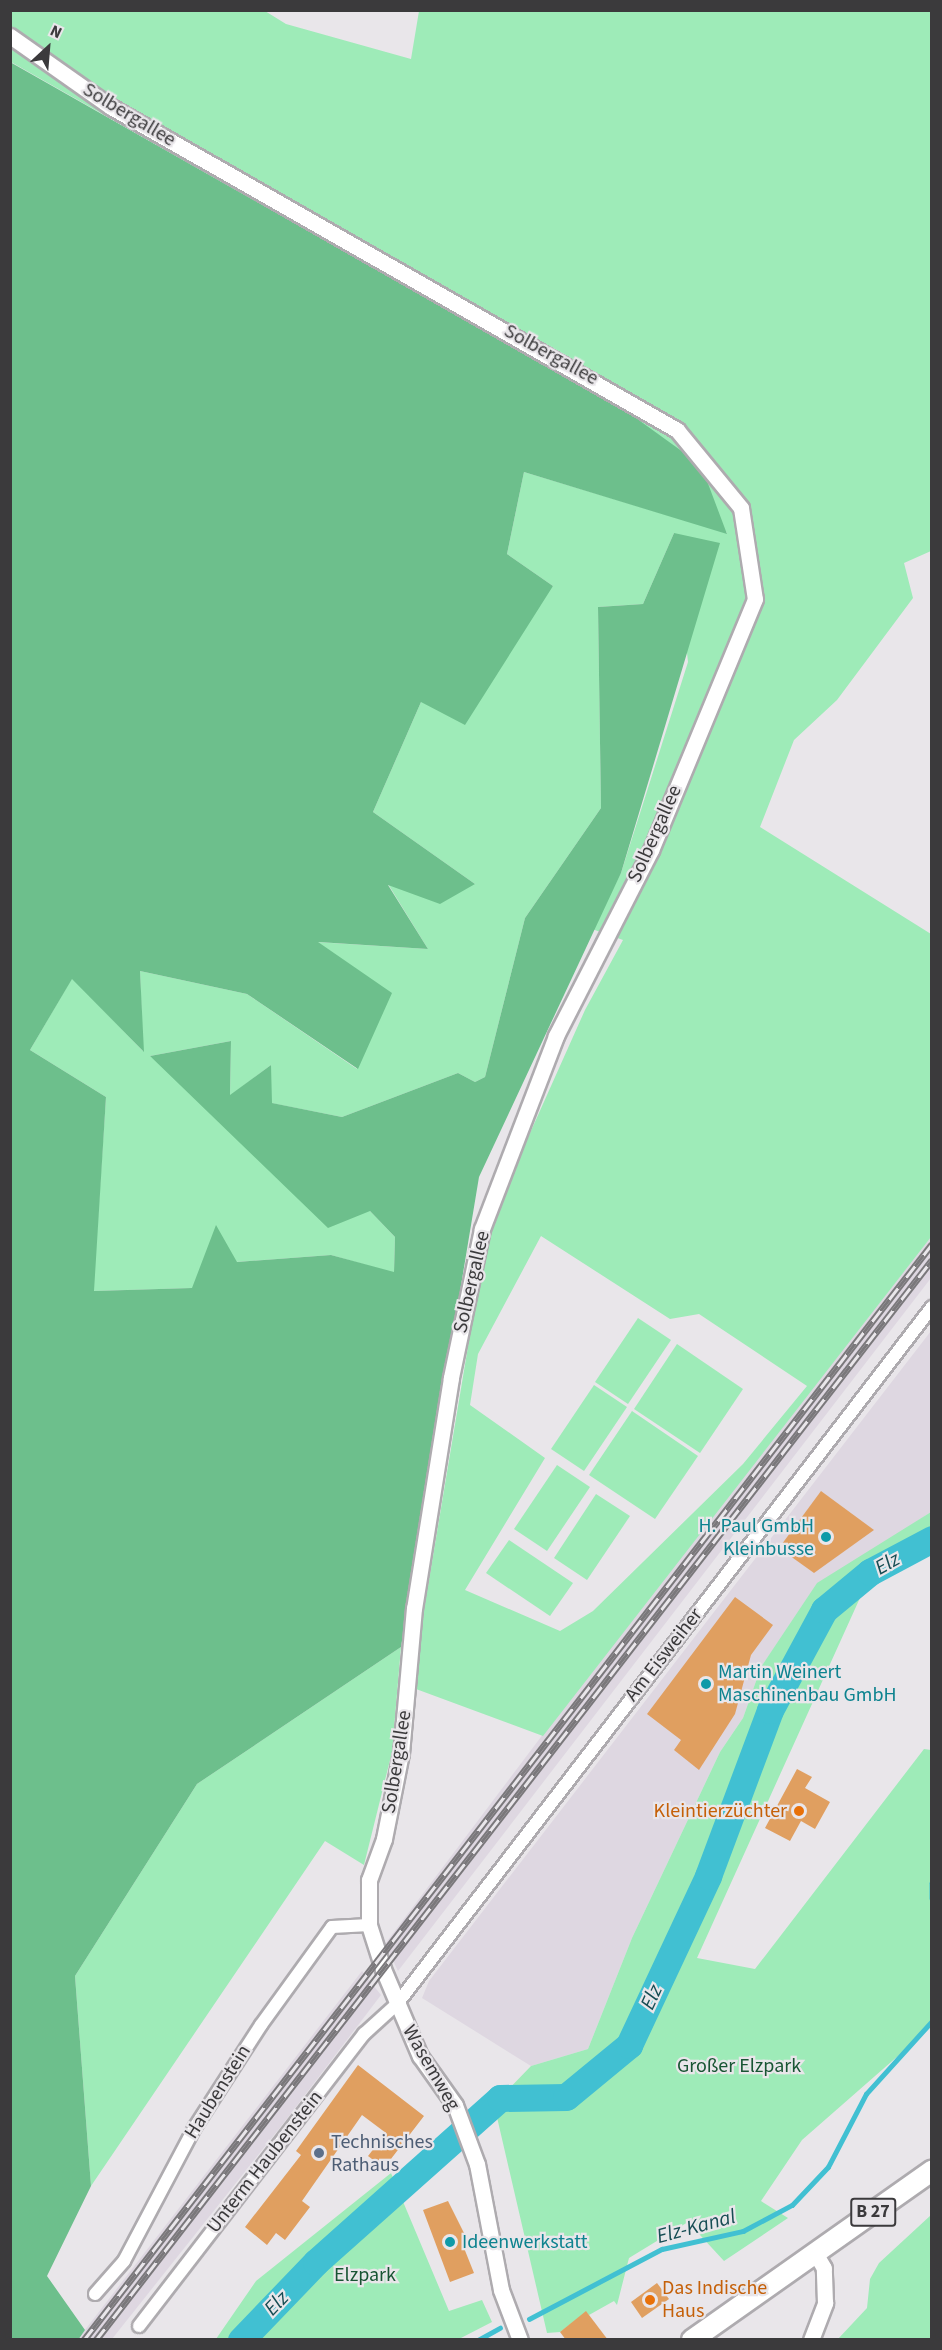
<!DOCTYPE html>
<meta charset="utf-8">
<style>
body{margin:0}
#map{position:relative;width:942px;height:2350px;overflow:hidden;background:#e9e6ea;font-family:"Source Sans 3",sans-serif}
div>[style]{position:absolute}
.built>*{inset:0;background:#ded7e1}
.green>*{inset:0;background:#9eebb8}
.forest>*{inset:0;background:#6dbf8c}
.stream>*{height:4.5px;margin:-2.25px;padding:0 2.25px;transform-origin:2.25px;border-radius:2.25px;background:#41c0d2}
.river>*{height:27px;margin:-13.5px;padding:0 13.5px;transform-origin:13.5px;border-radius:13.5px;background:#41c0d2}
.building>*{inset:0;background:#e09f60}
.roads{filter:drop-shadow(2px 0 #aeabaf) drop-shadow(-2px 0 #aeabaf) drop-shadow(0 2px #aeabaf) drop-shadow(0 -2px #aeabaf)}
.minor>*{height:12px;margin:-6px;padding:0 6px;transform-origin:6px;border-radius:6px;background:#fff}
.tertiary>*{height:15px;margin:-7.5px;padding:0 7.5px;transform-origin:7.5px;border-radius:7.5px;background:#fff}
.primary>*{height:20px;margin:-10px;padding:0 10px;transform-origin:10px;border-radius:10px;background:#fff}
.rail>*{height:7px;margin-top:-3.5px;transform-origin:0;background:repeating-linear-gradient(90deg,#e9e6ea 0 14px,#7a787b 0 28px);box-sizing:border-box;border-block:2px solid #7a787b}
.dots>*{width:16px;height:16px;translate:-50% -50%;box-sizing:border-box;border:3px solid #e9e6ea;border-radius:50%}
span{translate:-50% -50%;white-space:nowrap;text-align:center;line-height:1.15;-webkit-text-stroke:4.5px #e9e6ea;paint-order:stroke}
.shield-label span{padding:2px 4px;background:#e9e6ea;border:2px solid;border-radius:4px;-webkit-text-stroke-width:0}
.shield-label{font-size:18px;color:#3b3a3c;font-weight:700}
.street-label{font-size:20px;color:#3b3a3c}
.culture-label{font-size:20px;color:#0d838f}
.right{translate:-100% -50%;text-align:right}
.left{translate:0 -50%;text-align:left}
.food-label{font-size:20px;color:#c56008}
.park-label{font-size:20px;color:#185533}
.service-label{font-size:20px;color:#4e5e75}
.water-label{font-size:21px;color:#174d54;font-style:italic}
.frame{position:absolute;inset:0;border:12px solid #3b3a3c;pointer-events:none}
.north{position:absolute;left:18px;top:18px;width:60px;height:60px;-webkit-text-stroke:4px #e9e6ea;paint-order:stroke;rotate:26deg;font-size:16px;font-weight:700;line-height:24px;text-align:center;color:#3b3a3c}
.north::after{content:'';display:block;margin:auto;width:21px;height:27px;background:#3b3a3c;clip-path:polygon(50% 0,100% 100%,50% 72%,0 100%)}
</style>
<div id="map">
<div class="built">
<i style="clip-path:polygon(931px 1237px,931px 1278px,398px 1971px,385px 1944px,568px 1701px)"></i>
<i style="clip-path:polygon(931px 1331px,931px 1512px,888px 1540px,784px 1635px,761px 1667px,743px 1718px,720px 1752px,632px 1938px,588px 2049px,531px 2066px,422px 1998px,429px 1981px)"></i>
<i style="clip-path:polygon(362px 1971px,381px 1995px,286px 2120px,112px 2339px,78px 2339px)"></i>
</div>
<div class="green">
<i style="clip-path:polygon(evenodd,11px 11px,265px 11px,286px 24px,411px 59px,419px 11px,931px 11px,931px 551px,904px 563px,913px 598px,837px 700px,794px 740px,760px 827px,931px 934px,931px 1237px,543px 1736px,416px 1689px,424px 1610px,488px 1227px,585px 1010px,623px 940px,592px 929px,621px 873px,688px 662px,674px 533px,643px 604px,598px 607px,601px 808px,525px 918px,485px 1077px,475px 1082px,458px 1073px,342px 1117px,271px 1103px,271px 1065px,230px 1096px,231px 1041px,150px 1056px,370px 1211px,395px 1237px,394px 1273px,331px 1255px,236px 1262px,193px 1288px,93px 1291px,106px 1097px,30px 1050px,72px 978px,143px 1051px,140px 971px,247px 994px,357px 1069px,316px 942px,428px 949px,388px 884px,475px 884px,373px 812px,421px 702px,553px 586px,507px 554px,524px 472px,727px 533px,629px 413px,11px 62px,11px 11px,541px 1236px,670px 1319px,699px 1314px,807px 1386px,743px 1464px,593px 1611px,560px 1631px,465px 1590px,545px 1458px,470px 1405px,478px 1354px,541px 1236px)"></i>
<i style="clip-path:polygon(638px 1318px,671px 1340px,628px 1404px,595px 1382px)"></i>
<i style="clip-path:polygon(677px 1344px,743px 1389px,700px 1453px,634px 1409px)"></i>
<i style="clip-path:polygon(594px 1385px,627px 1407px,584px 1471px,551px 1449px)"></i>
<i style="clip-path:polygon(632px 1411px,698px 1456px,655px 1519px,589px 1475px)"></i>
<i style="clip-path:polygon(557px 1465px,590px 1487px,547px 1551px,514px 1529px)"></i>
<i style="clip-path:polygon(596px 1494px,630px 1516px,587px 1580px,554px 1558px)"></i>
<i style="clip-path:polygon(931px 1512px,931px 1544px,869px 1578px,697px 1958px,755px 1969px,924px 1749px,931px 1750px,931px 2027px,802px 2140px,761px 2201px,788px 2218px,724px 2261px,688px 2222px,629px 2258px,617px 2305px,614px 2301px,589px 2315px,586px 2312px,560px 2332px,547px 2333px,496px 2113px,500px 2098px,531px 2066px,588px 2049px,632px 1938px,720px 1752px,743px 1718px,761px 1667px,817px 1583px)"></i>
<i style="clip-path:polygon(509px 1540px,573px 1583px,550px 1616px,486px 1573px)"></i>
<i style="clip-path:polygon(401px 1647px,392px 1752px,364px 1865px,325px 1841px,91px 2186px,75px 1976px,197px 1784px)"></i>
<i style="clip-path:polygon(391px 2173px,449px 2311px,482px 2300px,492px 2322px,459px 2339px,216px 2339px,256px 2281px)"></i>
<i style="clip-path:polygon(931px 2215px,931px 2339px,838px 2339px,867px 2308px,870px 2279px,879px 2263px)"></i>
</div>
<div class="forest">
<i style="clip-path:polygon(10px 62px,629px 413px,701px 465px,727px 534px,524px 472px,507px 554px,553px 586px,465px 725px,421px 702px,373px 812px,475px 884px,440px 904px,388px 885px,428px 949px,318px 942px,392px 993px,358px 1069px,247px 994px,140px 971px,144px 1052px,72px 979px,30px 1050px,106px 1097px,94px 1291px,192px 1288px,216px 1225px,237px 1262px,331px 1255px,394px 1272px,395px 1237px,370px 1211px,328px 1228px,150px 1056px,231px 1041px,230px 1095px,271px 1065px,272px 1103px,342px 1117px,458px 1073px,475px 1082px,485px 1077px,525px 918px,601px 808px,598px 607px,643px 604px,674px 533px,720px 543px,621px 873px,479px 1177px,401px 1647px,197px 1784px,75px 1976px,91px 2186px,47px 2276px,85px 2330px,78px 2340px,10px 2339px)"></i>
</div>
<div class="stream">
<i style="left:932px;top:1883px;width:15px;rotate:90deg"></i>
<i style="left:529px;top:2319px;width:150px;rotate:-27.8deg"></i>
<i style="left:662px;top:2249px;width:83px;rotate:-12.5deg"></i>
<i style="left:743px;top:2231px;width:55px;rotate:-28deg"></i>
<i style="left:792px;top:2205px;width:52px;rotate:-46.5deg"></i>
<i style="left:828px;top:2167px;width:82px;rotate:-62.5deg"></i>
<i style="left:866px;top:2094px;width:98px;rotate:-47.9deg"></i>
<i style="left:478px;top:2340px;width:25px;rotate:-29deg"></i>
</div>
<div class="river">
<i style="left:241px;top:2340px;width:108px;rotate:-46.1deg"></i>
<i style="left:316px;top:2262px;width:246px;rotate:-41.7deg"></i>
<i style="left:500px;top:2098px;width:66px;rotate:-0.9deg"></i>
<i style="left:566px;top:2097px;width:82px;rotate:-39.5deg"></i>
<i style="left:629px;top:2045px;width:187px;rotate:-64.9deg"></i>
<i style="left:708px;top:1876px;width:177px;rotate:-69.5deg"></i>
<i style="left:770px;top:1710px;width:114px;rotate:-61.6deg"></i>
<i style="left:824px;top:1610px;width:60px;rotate:-39.6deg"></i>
<i style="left:870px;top:1572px;width:70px;rotate:-28deg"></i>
</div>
<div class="building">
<i style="clip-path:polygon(821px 1491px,874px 1530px,814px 1573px,779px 1548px)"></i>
<i style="clip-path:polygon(735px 1597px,773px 1625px,751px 1655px,735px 1714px,699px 1770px,674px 1750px,681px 1740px,647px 1714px)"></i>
<i style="clip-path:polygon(797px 1769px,812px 1777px,805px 1788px,830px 1802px,815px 1829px,801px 1821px,790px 1841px,765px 1828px)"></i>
<i style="clip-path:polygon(358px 2065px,424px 2116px,384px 2168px,368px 2156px,386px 2133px,362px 2115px,302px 2201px,310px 2207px,285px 2240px,276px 2233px,267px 2245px,245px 2227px,301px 2155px,296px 2151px)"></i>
<i style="clip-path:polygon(448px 2201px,468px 2241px,462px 2243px,474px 2273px,450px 2282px,423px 2210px)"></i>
<i style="clip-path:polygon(657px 2283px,669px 2299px,642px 2318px,631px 2302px)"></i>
<i style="clip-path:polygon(586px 2311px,608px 2340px,566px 2340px,560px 2332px)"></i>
</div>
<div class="roads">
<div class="minor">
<i style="left:95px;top:2294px;width:44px;rotate:-48.7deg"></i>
<i style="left:124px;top:2261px;width:152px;rotate:-62.1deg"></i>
<i style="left:195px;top:2127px;width:121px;rotate:-57.1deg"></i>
<i style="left:261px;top:2025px;width:121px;rotate:-54.1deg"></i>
<i style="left:332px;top:1927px;width:37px;rotate:-3deg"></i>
<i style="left:139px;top:2326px;width:369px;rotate:-52.4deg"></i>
<i style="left:364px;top:2034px;width:45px;rotate:-42.3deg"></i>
<i style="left:397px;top:2004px;width:879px;rotate:-52.49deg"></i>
</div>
<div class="tertiary">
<i style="left:10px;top:36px;width:123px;rotate:35.1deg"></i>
<i style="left:111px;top:107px;width:652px;rotate:29.71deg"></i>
<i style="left:677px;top:430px;width:101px;rotate:50.6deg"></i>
<i style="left:741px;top:508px;width:92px;rotate:81.3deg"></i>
<i style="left:755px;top:599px;width:272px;rotate:112.5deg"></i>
<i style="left:651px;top:850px;width:209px;rotate:117.1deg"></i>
<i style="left:556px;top:1036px;width:207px;rotate:111deg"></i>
<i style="left:482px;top:1229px;width:152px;rotate:101.8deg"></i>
<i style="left:451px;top:1378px;width:233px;rotate:99.1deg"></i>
<i style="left:414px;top:1608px;width:146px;rotate:95.1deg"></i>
<i style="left:401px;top:1753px;width:88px;rotate:101.2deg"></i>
<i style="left:384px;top:1839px;width:44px;rotate:110.1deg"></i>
<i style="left:369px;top:1880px;width:45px;rotate:90deg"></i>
<i style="left:369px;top:1925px;width:46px;rotate:72.3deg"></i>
<i style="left:383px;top:1969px;width:95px;rotate:67deg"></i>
<i style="left:420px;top:2056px;width:60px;rotate:54.5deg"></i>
<i style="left:455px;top:2105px;width:63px;rotate:69.6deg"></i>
<i style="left:477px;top:2164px;width:128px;rotate:79.2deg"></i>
<i style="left:501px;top:2290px;width:53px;rotate:69.2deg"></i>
<i style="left:811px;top:2340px;width:40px;rotate:-69deg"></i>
<i style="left:825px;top:2303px;width:35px;rotate:-92deg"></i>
<i style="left:824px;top:2268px;width:17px;rotate:-121deg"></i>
</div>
<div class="primary">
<i style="left:692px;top:2340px;width:294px;rotate:-35.2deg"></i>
</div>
</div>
<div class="rail">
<i style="left:84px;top:2340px;width:1386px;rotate:-52.27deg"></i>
<i style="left:96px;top:2340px;width:1366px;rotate:-52.26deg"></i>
</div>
<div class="dots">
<i style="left:826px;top:1537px;background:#0f9aa8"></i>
<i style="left:706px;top:1684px;background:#0f9aa8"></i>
<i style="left:799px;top:1811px;background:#e8710a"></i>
<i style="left:319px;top:2153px;background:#5c6f8a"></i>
<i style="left:450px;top:2242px;background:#0f9aa8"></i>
<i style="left:650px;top:2300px;background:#e8710a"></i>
</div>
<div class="shield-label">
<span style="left:873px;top:2212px">B 27</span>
</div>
<div class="street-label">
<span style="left:129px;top:115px;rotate:31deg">Solbergallee</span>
<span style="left:551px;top:355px;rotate:29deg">Solbergallee</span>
<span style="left:655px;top:834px;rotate:-66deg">Solbergallee</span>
<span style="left:472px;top:1282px;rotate:-77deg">Solbergallee</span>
<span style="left:664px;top:1655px;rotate:-52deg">Am Eisweiher</span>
<span style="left:397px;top:1762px;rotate:-81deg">Solbergallee</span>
<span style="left:431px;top:2068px;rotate:60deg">Wasemweg</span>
<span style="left:218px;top:2092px;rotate:-58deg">Haubenstein</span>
<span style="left:265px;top:2162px;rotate:-52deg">Unterm Haubenstein</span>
</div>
<div class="culture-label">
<span class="right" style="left:814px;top:1538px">H. Paul GmbH<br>Kleinbusse</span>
<span class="left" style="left:718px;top:1684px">Martin Weinert<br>Maschinenbau GmbH</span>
<span class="left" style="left:462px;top:2242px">Ideenwerkstatt</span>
</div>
<div class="food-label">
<span class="right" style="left:787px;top:1811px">Kleintierzüchter</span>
<span class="left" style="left:662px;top:2300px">Das Indische<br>Haus</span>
</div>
<div class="park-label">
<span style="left:739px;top:2066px">Großer Elzpark</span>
<span style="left:365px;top:2275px">Elzpark</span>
</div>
<div class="service-label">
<span class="left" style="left:331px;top:2154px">Technisches<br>Rathaus</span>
</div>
<div class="water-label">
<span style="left:887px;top:1563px;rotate:-29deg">Elz</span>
<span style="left:651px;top:1997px;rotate:-65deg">Elz</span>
<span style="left:696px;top:2226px;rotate:-15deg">Elz-Kanal</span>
<span style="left:276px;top:2303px;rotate:-46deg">Elz</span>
</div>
<div class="frame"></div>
<div class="north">N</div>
</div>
